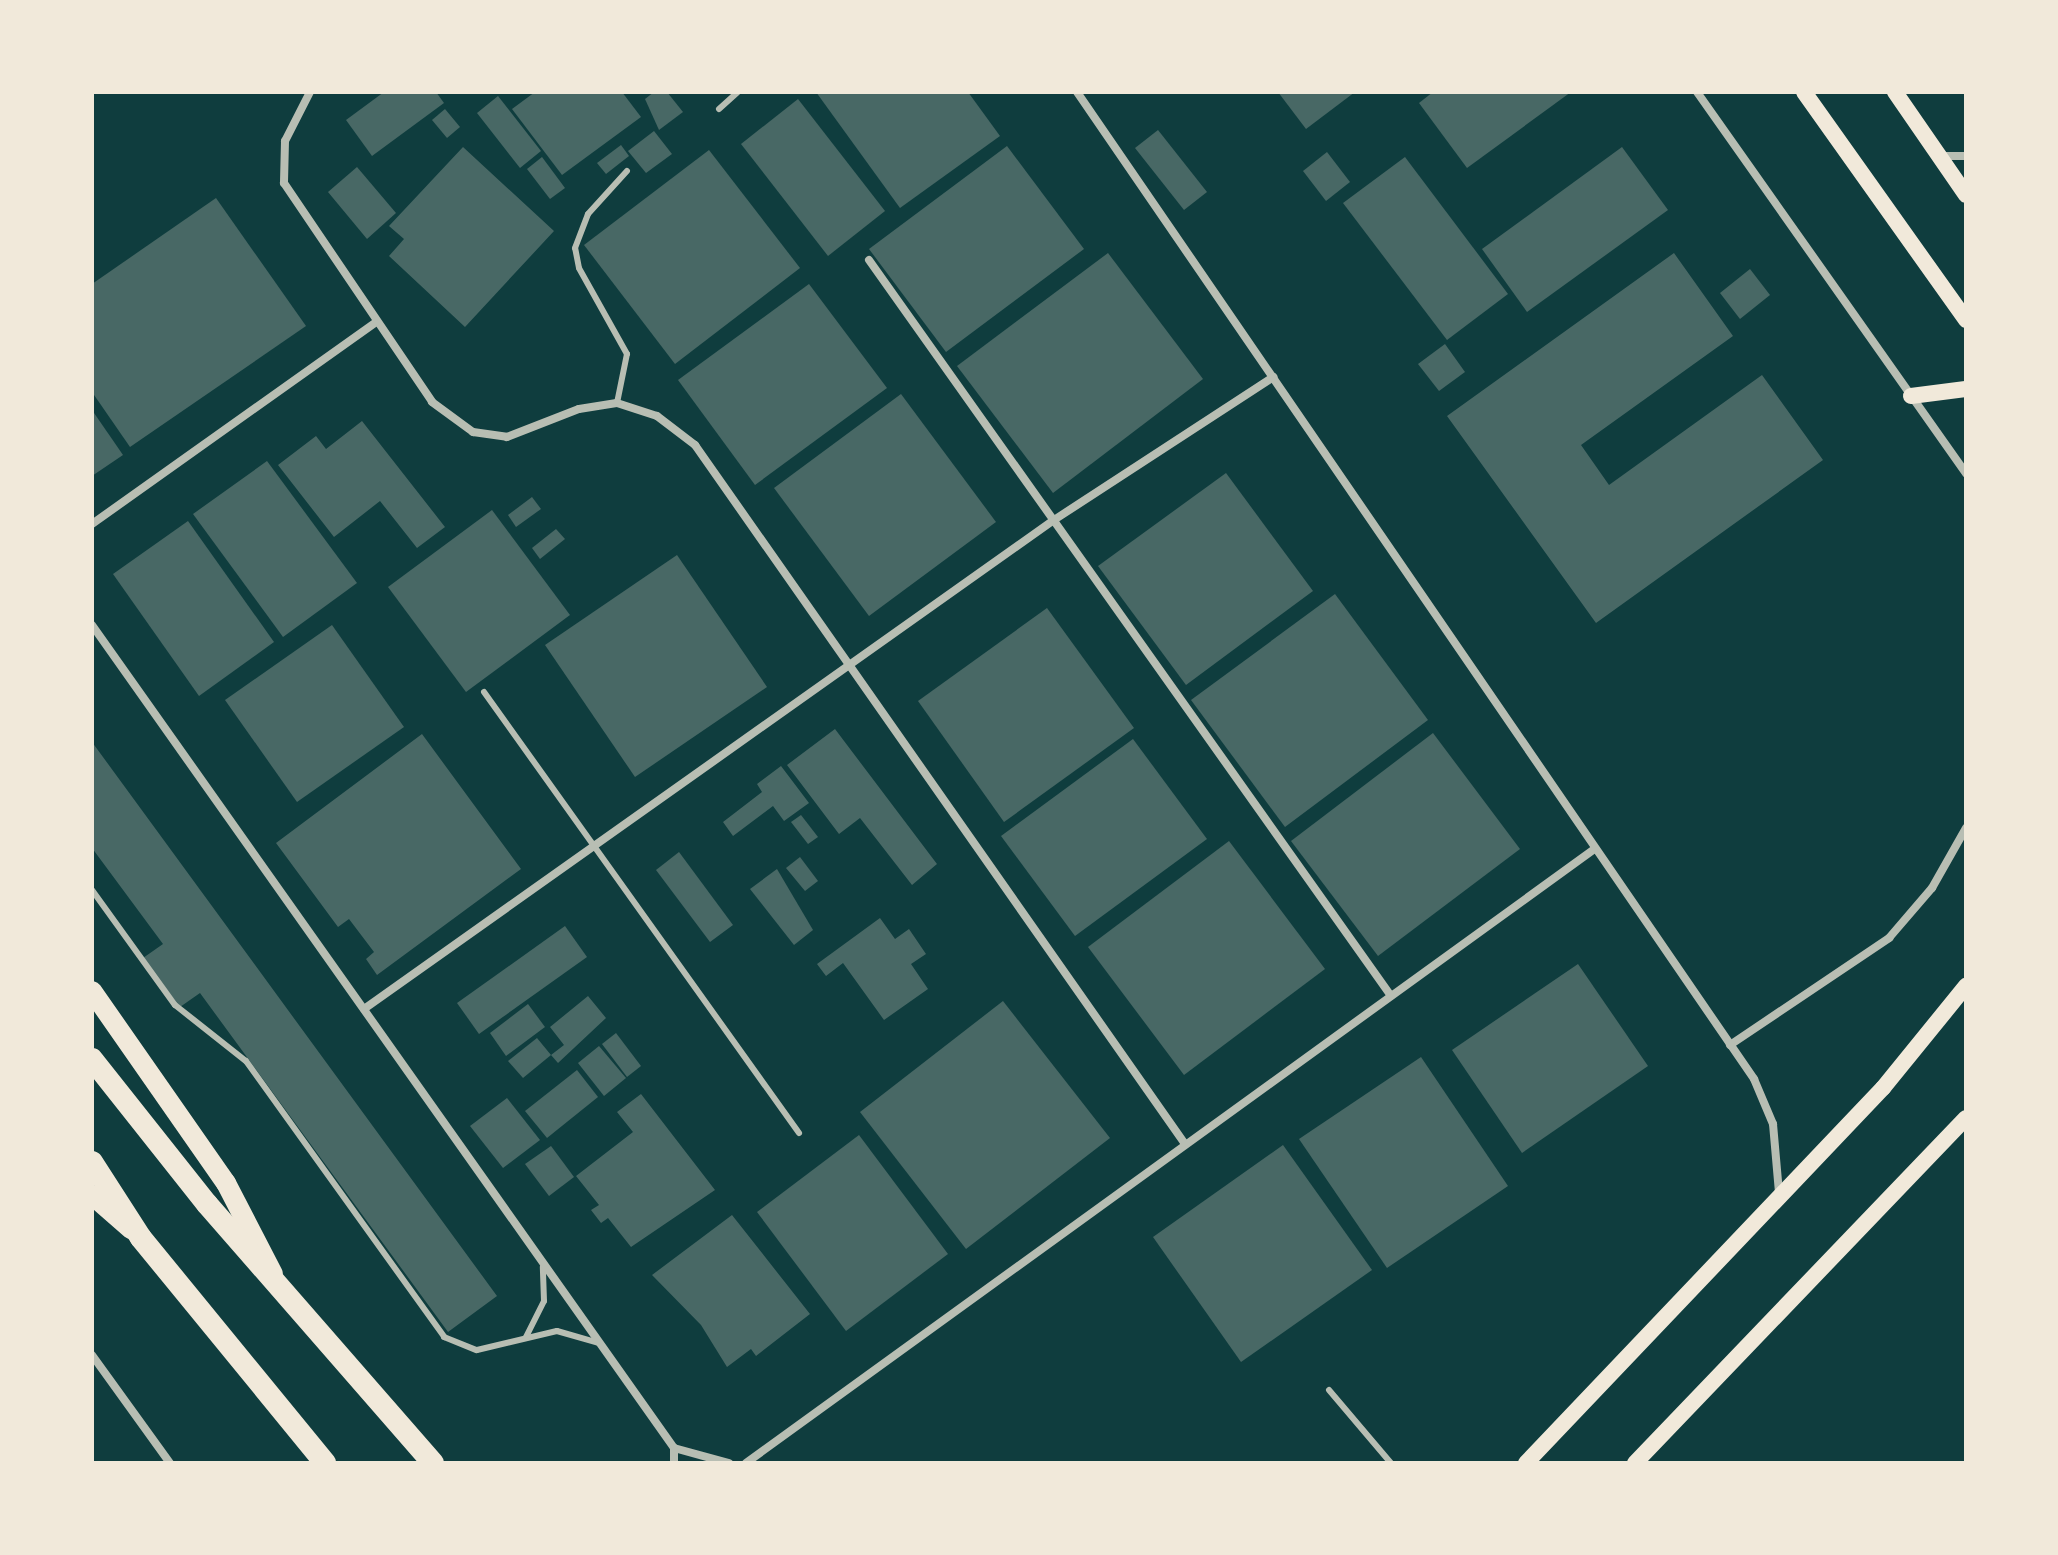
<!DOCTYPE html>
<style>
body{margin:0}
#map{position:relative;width:2058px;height:1555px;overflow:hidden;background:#0f3d3e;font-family:"Public Sans",sans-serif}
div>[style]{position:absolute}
.building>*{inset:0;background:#486865}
.service>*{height:6px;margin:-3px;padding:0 3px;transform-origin:3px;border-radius:3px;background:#b8beb3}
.minor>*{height:8px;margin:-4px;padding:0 4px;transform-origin:4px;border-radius:4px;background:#b8beb3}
.secondary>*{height:16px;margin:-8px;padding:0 8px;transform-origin:8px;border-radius:8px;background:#f1e9da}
.primary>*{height:20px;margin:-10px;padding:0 10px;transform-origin:10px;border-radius:10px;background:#f1e9da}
.trunk>*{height:22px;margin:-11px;padding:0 11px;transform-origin:11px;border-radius:11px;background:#f1e9da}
span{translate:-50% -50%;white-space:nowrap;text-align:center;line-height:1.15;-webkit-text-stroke:8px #f1e9da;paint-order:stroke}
.frame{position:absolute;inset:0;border:94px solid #f1e9da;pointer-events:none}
</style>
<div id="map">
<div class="building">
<i style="clip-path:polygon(384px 92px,436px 92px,444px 103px,372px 156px,346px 120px)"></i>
<i style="clip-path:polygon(535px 92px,622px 92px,641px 117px,562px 175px,512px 109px)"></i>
<i style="clip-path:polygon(654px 92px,667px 92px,683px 112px,659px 130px,645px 99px)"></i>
<i style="clip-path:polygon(816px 92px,968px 92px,1000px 136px,900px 208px)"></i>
<i style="clip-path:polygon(1278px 92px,1355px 92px,1306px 129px)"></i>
<i style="clip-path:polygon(1433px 92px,1571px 92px,1467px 168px,1419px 103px)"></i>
<i style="clip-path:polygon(498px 96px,541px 151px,520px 168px,477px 113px)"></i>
<i style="clip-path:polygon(798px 99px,885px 211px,828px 256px,741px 144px)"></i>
<i style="clip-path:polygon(445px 109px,460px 127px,447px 138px,432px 120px)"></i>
<i style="clip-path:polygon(1158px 130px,1207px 192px,1184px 210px,1135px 148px)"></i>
<i style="clip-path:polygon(654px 131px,672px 154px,646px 173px,628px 151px)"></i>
<i style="clip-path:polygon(621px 145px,629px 156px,606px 174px,597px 163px)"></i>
<i style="clip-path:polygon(1007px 146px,1084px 249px,946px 352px,869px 249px)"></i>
<i style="clip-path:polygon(463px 147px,554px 231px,465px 327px,389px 256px,404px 239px,389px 226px)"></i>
<i style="clip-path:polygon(1622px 147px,1668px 210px,1527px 312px,1482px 249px)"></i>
<i style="clip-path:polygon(709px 150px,800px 268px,675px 364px,584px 245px)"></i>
<i style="clip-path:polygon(1327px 152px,1350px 182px,1326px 201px,1303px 171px)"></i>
<i style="clip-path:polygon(542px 157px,565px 188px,550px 199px,527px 169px)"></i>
<i style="clip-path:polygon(1405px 157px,1508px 294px,1447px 340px,1343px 203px)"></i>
<i style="clip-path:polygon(357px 167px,396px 213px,367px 239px,328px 192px)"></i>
<i style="clip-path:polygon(216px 198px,306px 326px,130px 447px,92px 392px,92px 284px)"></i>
<i style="clip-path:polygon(1108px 253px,1203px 379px,1053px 493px,957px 366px)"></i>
<i style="clip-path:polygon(1674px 253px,1733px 336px,1581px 445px,1609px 485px,1762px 375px,1823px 460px,1596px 623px,1447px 416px)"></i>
<i style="clip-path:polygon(1750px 269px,1770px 295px,1740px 319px,1720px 293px)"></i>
<i style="clip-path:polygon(809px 284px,887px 388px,755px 485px,678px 380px)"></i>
<i style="clip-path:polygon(1445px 344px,1465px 372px,1439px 391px,1418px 364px)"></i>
<i style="clip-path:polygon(901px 394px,996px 522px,869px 616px,774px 488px)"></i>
<i style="clip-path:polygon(92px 410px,123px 455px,92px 476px)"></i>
<i style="clip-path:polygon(362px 421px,445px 527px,417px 548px,380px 501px,334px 537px,278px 465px,316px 436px,326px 449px)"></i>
<i style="clip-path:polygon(267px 461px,357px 583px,283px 637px,193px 514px)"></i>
<i style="clip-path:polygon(1226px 473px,1313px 591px,1186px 685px,1098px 566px)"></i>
<i style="clip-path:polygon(532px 497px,541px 509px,516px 527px,508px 515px)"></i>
<i style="clip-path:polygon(492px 510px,570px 615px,466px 692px,388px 587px)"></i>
<i style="clip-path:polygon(188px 521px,274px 642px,199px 696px,113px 574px)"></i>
<i style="clip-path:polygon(556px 529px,565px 539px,540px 559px,532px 548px)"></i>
<i style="clip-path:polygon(677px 555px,767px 687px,635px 777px,545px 645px)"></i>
<i style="clip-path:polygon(1335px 594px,1428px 720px,1285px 827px,1191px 700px)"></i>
<i style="clip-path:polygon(1047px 608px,1134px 728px,1004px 822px,918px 701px)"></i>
<i style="clip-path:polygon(332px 625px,404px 727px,297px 802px,225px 700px)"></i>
<i style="clip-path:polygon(835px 729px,937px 864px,912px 885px,860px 818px,839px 834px,787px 765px)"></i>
<i style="clip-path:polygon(1433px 733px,1520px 849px,1378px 956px,1291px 841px)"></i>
<i style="clip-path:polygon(422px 734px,521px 869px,377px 975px,366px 959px,374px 952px,349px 919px,338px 927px,276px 843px)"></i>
<i style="clip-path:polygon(1133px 739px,1207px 839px,1075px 936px,1001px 836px)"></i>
<i style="clip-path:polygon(92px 742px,497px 1296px,448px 1332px,200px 993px,180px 1007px,143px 958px,163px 944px,92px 848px)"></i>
<i style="clip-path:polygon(781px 766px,809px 803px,784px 821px,773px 806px,733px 836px,723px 822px,762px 792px,757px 784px)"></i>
<i style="clip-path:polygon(801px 815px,818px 837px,808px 844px,791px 822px)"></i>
<i style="clip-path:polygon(1229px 841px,1325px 969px,1184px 1075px,1088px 947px)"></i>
<i style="clip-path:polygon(679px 852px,733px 925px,710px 942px,656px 870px)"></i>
<i style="clip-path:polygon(800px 857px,818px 881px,805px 891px,786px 868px)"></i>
<i style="clip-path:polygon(777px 869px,813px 930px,794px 945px,750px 889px)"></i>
<i style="clip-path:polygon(880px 918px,895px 939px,909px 929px,926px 954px,911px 964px,928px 989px,884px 1020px,843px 963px,826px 976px,817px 964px)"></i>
<i style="clip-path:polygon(565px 926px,587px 957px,479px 1034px,457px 1003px)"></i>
<i style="clip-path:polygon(1578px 964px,1648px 1066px,1522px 1153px,1452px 1050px)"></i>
<i style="clip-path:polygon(588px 996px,606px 1018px,558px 1063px,551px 1055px,564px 1045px,550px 1027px)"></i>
<i style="clip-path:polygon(1003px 1001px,1110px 1138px,966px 1249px,860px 1112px)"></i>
<i style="clip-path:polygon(528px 1004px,545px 1027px,506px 1056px,490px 1033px)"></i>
<i style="clip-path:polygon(616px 1033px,641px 1066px,627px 1077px,602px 1044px)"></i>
<i style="clip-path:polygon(537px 1038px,551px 1055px,523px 1078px,508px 1061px)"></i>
<i style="clip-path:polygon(599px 1046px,626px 1078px,604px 1096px,578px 1063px)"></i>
<i style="clip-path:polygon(1421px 1057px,1508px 1186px,1387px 1268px,1299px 1139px)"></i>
<i style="clip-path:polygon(577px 1070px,598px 1097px,547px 1138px,525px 1111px)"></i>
<i style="clip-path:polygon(641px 1094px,715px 1190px,631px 1247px,608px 1218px,601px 1223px,591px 1210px,599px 1205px,576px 1176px,633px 1132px,617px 1112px)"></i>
<i style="clip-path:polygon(507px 1098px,540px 1140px,503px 1168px,470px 1126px)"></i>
<i style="clip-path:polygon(859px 1135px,948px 1254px,846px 1331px,757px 1212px)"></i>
<i style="clip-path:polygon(1283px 1145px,1372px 1270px,1241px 1362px,1153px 1237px)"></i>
<i style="clip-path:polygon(551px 1146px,574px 1177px,549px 1196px,525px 1164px)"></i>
<i style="clip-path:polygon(732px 1215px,810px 1314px,756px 1356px,751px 1349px,727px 1367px,701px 1325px,652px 1275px)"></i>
</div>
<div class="service">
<i style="left:719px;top:109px;width:25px;rotate:-42deg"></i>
<i style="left:617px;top:403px;width:50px;rotate:-78.5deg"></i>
<i style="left:627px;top:354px;width:98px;rotate:-119.2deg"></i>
<i style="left:579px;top:268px;width:20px;rotate:-101deg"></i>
<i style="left:575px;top:248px;width:36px;rotate:-69deg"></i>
<i style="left:588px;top:214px;width:58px;rotate:-47.8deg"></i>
<i style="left:484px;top:692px;width:542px;rotate:54.46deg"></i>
<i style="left:92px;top:890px;width:142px;rotate:54.2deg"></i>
<i style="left:175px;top:1005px;width:90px;rotate:38.3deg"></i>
<i style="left:246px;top:1061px;width:340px;rotate:54.3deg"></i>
<i style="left:444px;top:1337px;width:35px;rotate:22deg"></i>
<i style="left:477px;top:1350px;width:82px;rotate:-13.4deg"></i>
<i style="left:557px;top:1331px;width:44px;rotate:15.9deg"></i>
<i style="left:526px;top:1337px;width:40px;rotate:-63.4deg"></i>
<i style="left:544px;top:1301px;width:34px;rotate:-92deg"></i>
<i style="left:1329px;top:1390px;width:96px;rotate:49.7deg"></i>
</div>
<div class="minor">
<i style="left:310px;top:92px;width:55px;rotate:117deg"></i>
<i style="left:285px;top:141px;width:42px;rotate:91.4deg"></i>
<i style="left:284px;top:183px;width:264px;rotate:55.9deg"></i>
<i style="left:432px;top:402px;width:51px;rotate:36.2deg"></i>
<i style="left:473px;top:432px;width:34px;rotate:8deg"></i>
<i style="left:507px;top:437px;width:77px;rotate:-21.3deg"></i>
<i style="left:579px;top:409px;width:38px;rotate:-9deg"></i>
<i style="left:617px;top:403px;width:42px;rotate:18deg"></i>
<i style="left:657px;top:416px;width:48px;rotate:37.3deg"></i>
<i style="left:695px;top:445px;width:854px;rotate:54.97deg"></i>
<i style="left:1077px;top:92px;width:1197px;rotate:55.55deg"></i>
<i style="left:1754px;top:1079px;width:49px;rotate:67.1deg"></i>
<i style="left:1773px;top:1124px;width:69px;rotate:85deg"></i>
<i style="left:1697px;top:92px;width:467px;rotate:54.8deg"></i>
<i style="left:1939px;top:156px;width:27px"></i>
<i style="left:869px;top:260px;width:902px;rotate:54.65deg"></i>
<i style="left:92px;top:524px;width:347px;rotate:-35.4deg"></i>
<i style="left:92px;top:625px;width:1008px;rotate:54.73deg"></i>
<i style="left:674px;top:1448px;width:57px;rotate:15.3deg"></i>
<i style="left:364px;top:1009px;width:846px;rotate:-35.33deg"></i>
<i style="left:1054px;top:520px;width:262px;rotate:-33.1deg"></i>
<i style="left:1730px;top:1045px;width:192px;rotate:-33.9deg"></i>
<i style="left:1889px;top:938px;width:66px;rotate:-49.3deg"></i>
<i style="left:1932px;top:888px;width:69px;rotate:-60.5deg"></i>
<i style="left:92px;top:1355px;width:133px;rotate:54.2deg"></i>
<i style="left:674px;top:1463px;width:15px;rotate:-90deg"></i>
<i style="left:746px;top:1463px;width:1046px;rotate:-35.89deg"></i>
</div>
<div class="secondary">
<i style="left:1804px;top:92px;width:280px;rotate:54.6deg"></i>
<i style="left:1895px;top:92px;width:125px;rotate:55.4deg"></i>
<i style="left:1911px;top:396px;width:55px;rotate:-7.3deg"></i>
<i style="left:1526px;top:1463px;width:518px;rotate:-46.41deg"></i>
<i style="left:1883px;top:1088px;width:132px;rotate:-50.9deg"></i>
<i style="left:1635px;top:1463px;width:478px;rotate:-46.2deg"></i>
</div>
<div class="primary">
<i style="left:92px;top:991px;width:234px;rotate:55.1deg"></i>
<i style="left:226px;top:1183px;width:102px;rotate:62.7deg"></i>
<i style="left:92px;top:1195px;width:52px;rotate:41.1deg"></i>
</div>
<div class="trunk">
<i style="left:92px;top:1059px;width:185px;rotate:51.6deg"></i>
<i style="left:207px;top:1204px;width:344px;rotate:48.9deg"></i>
<i style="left:92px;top:1162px;width:90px;rotate:57.2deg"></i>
<i style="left:141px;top:1238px;width:291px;rotate:50.7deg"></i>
</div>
<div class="frame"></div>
</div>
